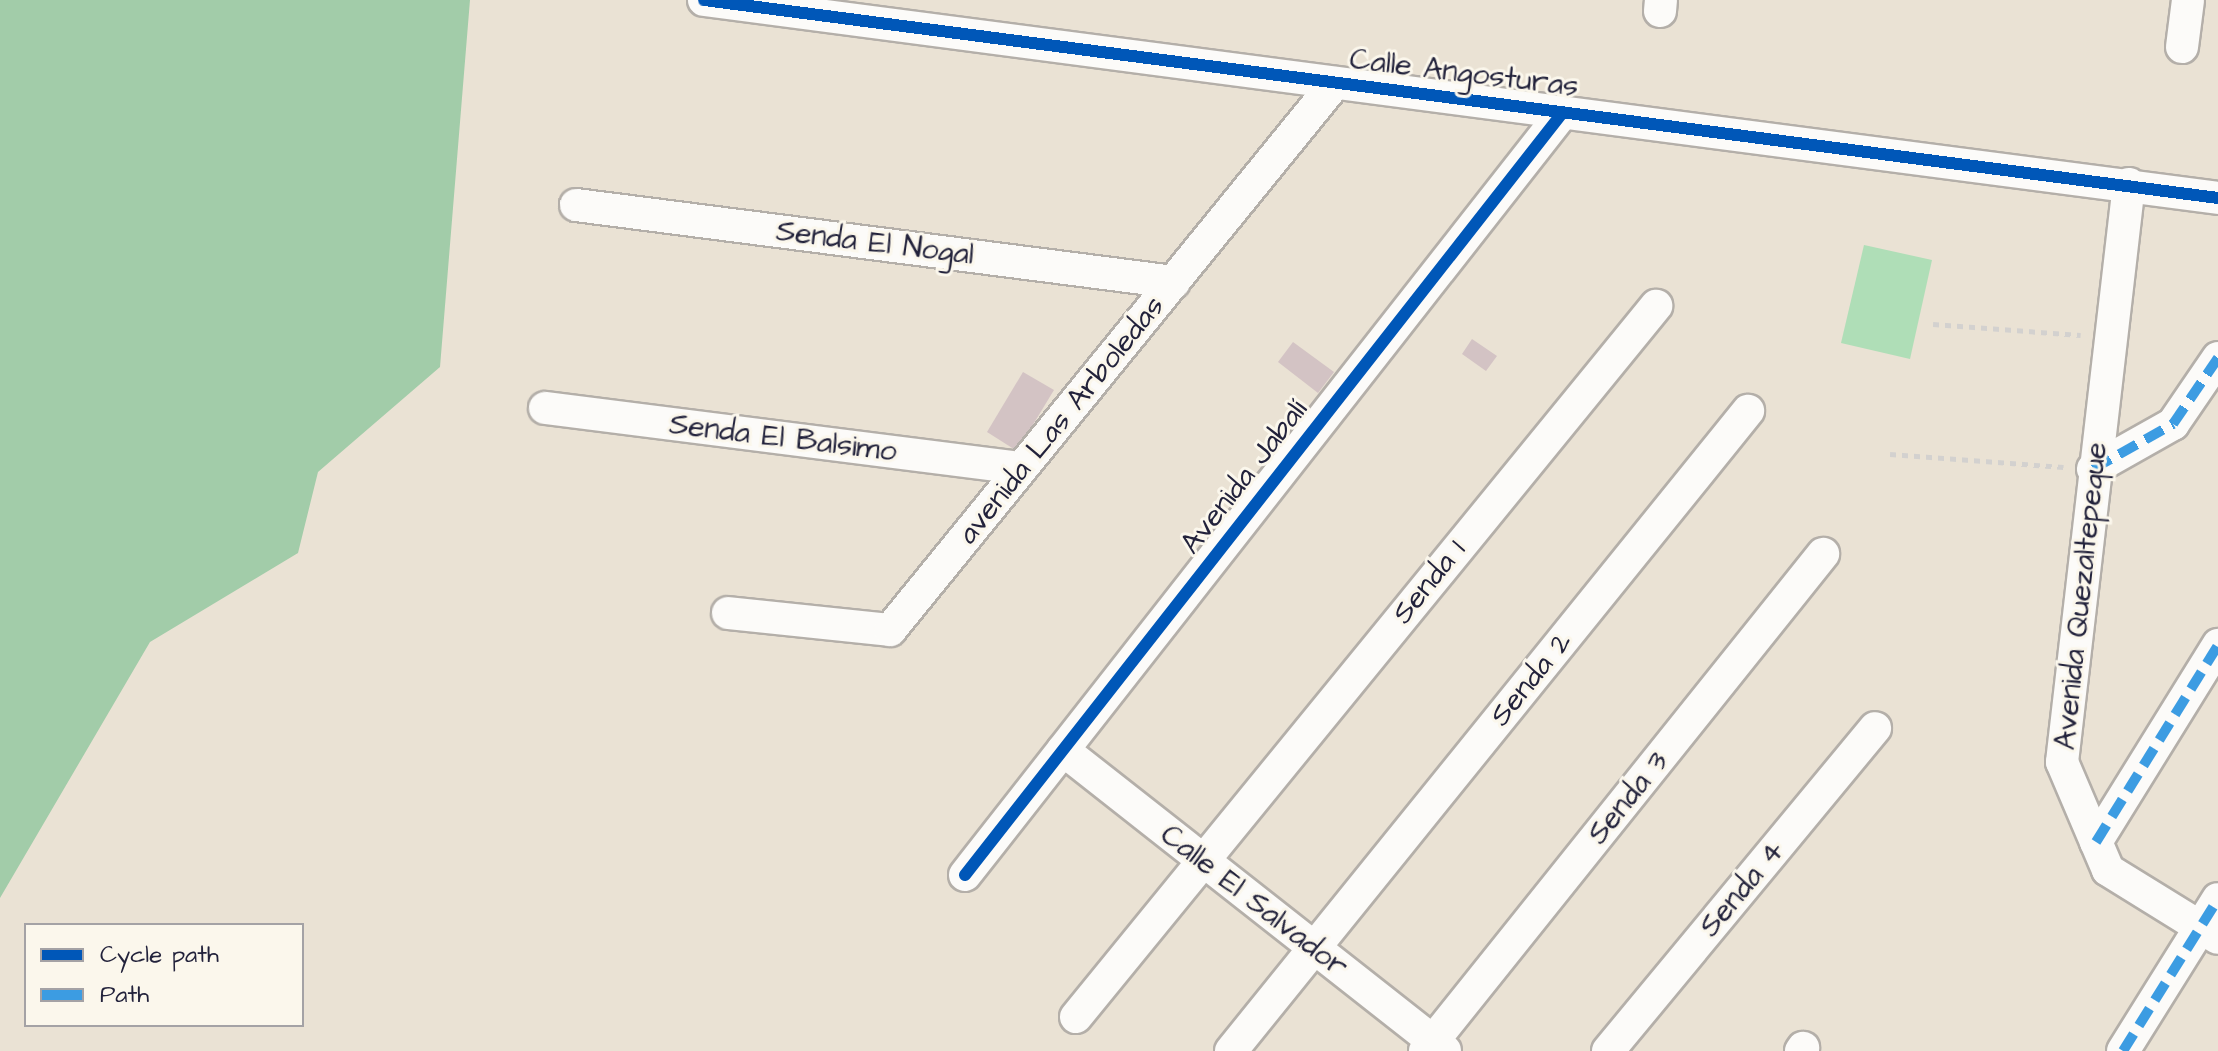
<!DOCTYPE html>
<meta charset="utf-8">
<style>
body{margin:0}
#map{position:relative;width:2218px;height:1051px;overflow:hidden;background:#eae2d4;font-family:"Architects Daughter",sans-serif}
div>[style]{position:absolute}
.green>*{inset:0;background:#afdeb7}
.forest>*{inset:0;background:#a2cca9}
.building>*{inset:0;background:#d3c3c4}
.path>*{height:5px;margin-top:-2.5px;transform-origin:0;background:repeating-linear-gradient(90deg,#d3d1cf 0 6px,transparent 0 12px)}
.roads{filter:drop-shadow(2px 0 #b4afa9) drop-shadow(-2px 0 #b4afa9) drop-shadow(0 2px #b4afa9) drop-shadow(0 -2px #b4afa9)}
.street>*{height:32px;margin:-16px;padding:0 16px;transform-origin:16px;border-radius:16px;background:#fcfbf9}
.quiet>*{height:10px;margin-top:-5px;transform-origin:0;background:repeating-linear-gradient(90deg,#3c9ce2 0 20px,transparent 0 30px)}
.cycleway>*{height:12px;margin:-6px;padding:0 6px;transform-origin:6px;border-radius:6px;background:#0057b8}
span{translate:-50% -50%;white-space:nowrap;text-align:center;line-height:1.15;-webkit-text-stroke:6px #fbf7ec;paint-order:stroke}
.street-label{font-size:30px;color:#22223b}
.legend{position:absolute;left:24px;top:923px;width:280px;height:104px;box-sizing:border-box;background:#fbf7ec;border:2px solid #a4a2a5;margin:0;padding:10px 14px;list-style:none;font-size:24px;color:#22223b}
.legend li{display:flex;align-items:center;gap:16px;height:40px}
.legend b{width:40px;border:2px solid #a4a2a5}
</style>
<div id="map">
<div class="green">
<i style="clip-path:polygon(1864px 245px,1932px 260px,1910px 359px,1841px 343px)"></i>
</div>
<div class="forest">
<i style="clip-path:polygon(0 0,470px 0,440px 367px,318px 472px,298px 553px,150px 642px,0 898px)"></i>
</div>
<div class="building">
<i style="clip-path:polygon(1472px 339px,1497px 356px,1486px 371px,1462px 354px)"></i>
<i style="clip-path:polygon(1293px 342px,1334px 372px,1318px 393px,1278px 362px)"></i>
<i style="clip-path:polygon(1023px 372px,1054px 390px,1017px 451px,987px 432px)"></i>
</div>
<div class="path">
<i style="left:1933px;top:324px;width:148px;rotate:4.3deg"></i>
<i style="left:1890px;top:454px;width:174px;rotate:4.3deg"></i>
</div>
<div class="roads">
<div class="street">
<i style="left:704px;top:0;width:1527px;rotate:7.45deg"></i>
<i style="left:1660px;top:11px;width:11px;rotate:-85deg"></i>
<i style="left:2182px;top:47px;width:47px;rotate:-82.7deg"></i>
<i style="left:2129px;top:184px;width:582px;rotate:96.61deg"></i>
<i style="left:2062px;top:762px;width:117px;rotate:66.9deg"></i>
<i style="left:2108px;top:870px;width:129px;rotate:31.7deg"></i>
<i style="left:576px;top:205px;width:603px;rotate:7.34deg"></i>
<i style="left:545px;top:408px;width:480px;rotate:7.2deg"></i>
<i style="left:2093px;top:469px;width:92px;rotate:-29.4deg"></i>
<i style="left:2173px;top:424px;width:80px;rotate:-55.7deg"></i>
<i style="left:728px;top:613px;width:163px;rotate:6deg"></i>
<i style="left:890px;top:630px;width:705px;rotate:-50.87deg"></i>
<i style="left:1063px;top:750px;width:486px;rotate:38.2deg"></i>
<i style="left:2096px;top:842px;width:232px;rotate:-58.2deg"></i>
<i style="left:965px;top:875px;width:969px;rotate:-51.91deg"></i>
<i style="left:1076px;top:1017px;width:918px;rotate:-50.79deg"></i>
<i style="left:1231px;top:1051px;width:823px;rotate:-51.07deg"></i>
<i style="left:1425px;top:1051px;width:637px;rotate:-51.31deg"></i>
<i style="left:1608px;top:1051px;width:419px;rotate:-50.4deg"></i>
<i style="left:1801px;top:1051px;width:4px;rotate:-56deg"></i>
<i style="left:2123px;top:1051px;width:179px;rotate:-58deg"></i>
</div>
</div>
<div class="quiet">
<i style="left:2093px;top:469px;width:92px;rotate:-29.4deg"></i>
<i style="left:2173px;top:424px;width:80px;rotate:-55.7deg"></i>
<i style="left:2096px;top:842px;width:232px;rotate:-58.2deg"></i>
<i style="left:2123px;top:1051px;width:179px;rotate:-58deg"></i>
</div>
<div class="cycleway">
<i style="left:704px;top:0;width:1527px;rotate:7.45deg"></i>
<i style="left:965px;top:875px;width:969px;rotate:-51.91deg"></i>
</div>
<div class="street-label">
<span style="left:1464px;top:73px;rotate:7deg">Calle Angosturas</span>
<span style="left:875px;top:243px;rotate:7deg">Senda El Nogal</span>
<span style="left:1061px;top:420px;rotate:-51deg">avenida Las Arboledas</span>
<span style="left:783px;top:438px;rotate:7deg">Senda El Balsimo</span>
<span style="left:1244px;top:477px;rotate:-52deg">Avenida Jabalí</span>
<span style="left:1429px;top:582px;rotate:-51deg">Senda 1</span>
<span style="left:2081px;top:596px;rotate:-84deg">Avenida Quezaltepeque</span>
<span style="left:1531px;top:679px;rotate:-51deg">Senda 2</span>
<span style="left:1628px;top:798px;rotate:-51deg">Senda 3</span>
<span style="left:1742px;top:889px;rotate:-50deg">Senda 4</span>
<span style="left:1254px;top:901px;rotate:38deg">Calle El Salvador</span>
</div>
<ul class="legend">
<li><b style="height:10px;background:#0057b8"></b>Cycle path</li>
<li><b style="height:10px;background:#3c9ce2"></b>Path</li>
</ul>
</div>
